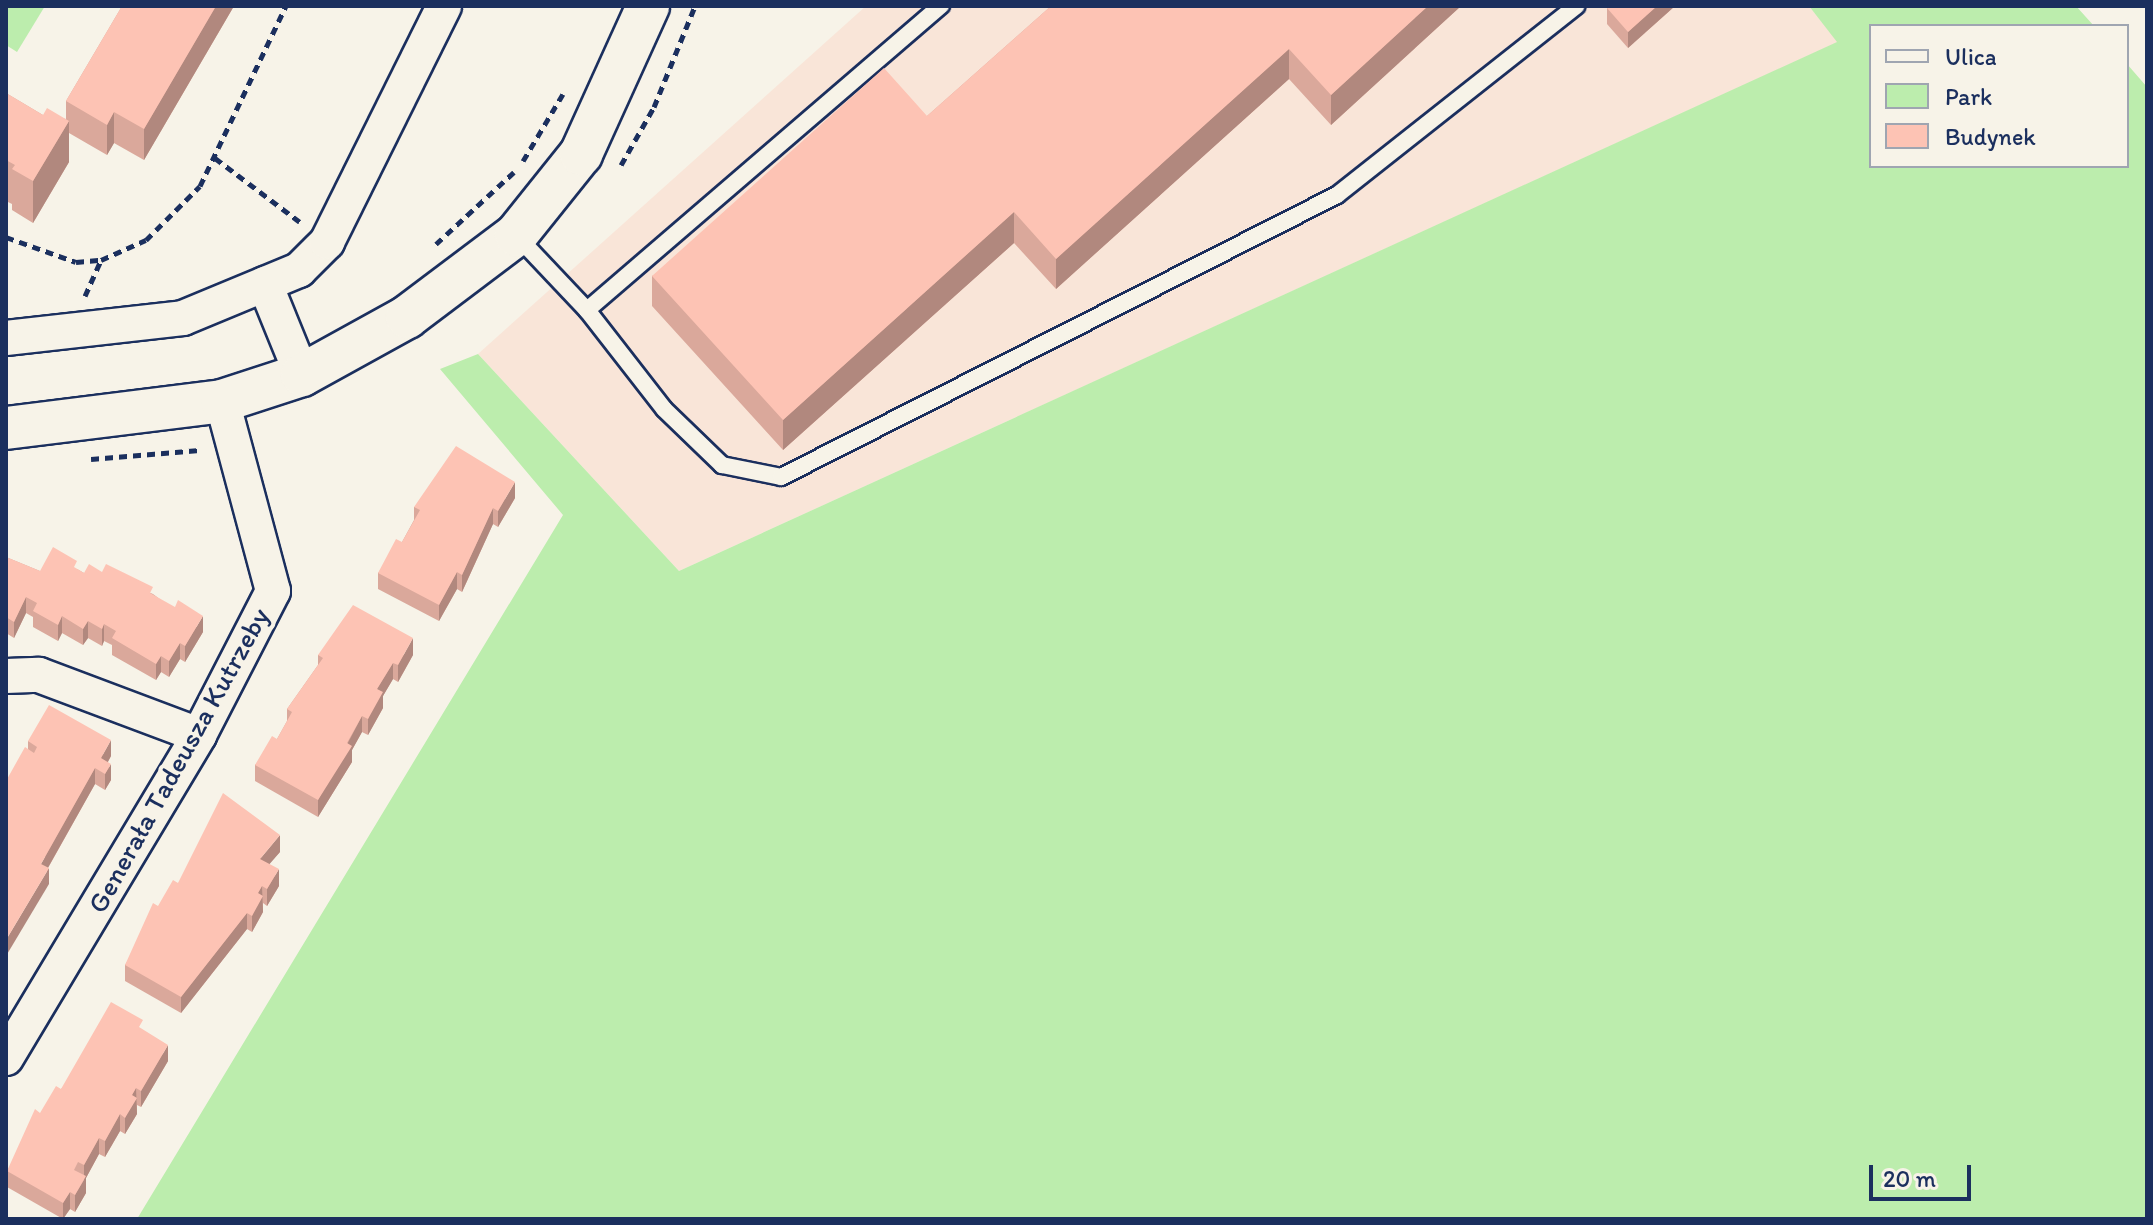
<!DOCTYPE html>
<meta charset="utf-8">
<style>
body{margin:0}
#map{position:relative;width:2153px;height:1225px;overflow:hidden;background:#f7f3e8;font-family:Itim,sans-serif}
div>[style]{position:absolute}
.built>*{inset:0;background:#f9e5d8}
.green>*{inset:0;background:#bcedad}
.path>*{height:5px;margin-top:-2.5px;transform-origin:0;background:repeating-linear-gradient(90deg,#1b2f5e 0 8px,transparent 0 14px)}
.roads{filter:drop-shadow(2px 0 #1b2f5e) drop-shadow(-2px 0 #1b2f5e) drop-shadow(0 2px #1b2f5e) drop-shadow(0 -2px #1b2f5e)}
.service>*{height:16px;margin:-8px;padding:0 8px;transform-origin:8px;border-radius:8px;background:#f7f3e8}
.minor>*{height:34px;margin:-17px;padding:0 17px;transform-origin:17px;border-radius:17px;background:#f7f3e8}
.tertiary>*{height:42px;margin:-21px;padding:0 21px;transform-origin:21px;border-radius:21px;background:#f7f3e8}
.wall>*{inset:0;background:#daa89b}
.shaded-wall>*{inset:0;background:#b1887e}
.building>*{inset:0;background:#fdc3b4}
span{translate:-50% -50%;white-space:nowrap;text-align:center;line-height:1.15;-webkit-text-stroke:8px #f7f3e8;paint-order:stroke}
.street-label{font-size:28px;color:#1b2f5e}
.frame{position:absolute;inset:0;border:8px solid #1b2f5e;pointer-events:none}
.legend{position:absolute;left:1869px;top:24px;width:260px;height:144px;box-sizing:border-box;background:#f7f3e8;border:2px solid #9fa5b1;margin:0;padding:10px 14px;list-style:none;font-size:24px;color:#1b2f5e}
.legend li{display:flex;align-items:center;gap:16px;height:40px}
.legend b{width:40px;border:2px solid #9fa5b1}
.scale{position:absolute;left:1869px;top:1165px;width:102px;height:36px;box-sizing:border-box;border:4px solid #1b2f5e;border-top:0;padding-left:10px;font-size:24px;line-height:28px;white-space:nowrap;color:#1b2f5e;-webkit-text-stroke:6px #f7f3e8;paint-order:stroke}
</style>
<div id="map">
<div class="built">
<i style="clip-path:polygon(866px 6px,1809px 6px,1838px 42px,679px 571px,478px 354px)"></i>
</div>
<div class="green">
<i style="clip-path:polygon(6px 6px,45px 6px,17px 52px,6px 45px)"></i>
<i style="clip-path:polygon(1809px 6px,2076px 6px,2094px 26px,1871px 26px,1871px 166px,2127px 166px,2127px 64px,2147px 87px,2147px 1219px,137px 1219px,563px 515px,440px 369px,478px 354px,679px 571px,1837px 42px)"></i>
</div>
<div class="path">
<i style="left:215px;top:158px;width:106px;rotate:37deg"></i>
<i style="left:523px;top:161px;width:78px;rotate:-59.2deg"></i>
<i style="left:621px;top:165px;width:67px;rotate:-60.4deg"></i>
<i style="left:654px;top:107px;width:109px;rotate:-67.9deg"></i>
<i style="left:6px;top:237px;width:74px;rotate:19.7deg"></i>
<i style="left:76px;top:262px;width:25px;rotate:-5deg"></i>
<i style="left:101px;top:260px;width:49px;rotate:-24deg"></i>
<i style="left:146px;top:240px;width:76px;rotate:-45deg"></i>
<i style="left:200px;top:186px;width:199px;rotate:-64.5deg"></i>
<i style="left:436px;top:244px;width:106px;rotate:-42.7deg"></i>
<i style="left:85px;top:296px;width:39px;rotate:-66deg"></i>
<i style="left:91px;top:459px;width:109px;rotate:-4.7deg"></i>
</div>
<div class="roads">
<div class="service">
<i style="left:516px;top:235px;width:103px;rotate:46.6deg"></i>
<i style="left:587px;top:310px;width:467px;rotate:-40.7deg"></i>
<i style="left:587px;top:310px;width:125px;rotate:52.1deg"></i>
<i style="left:664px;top:409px;width:81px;rotate:44deg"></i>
<i style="left:722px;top:465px;width:60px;rotate:11.5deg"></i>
<i style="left:781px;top:477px;width:623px;rotate:-26.89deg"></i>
<i style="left:1337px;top:195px;width:305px;rotate:-38.3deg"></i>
</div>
<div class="minor">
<i style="left:265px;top:284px;width:98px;rotate:67.9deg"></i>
<i style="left:6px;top:338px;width:178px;rotate:-6.4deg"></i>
<i style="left:183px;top:318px;width:126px;rotate:-22.5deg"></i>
<i style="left:299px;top:270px;width:40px;rotate:-45deg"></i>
<i style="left:327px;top:242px;width:263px;rotate:-63.6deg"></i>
<i style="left:6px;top:676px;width:33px;rotate:-2deg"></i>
<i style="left:39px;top:675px;width:171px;rotate:20.6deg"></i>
<i style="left:6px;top:1058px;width:376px;rotate:-59.1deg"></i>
<i style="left:199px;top:735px;width:162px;rotate:-62.8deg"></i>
<i style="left:273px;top:591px;width:197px;rotate:-105deg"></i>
</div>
<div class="tertiary">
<i style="left:6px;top:428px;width:218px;rotate:-7.1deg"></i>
<i style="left:222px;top:401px;width:84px;rotate:-18deg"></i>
<i style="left:302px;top:375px;width:120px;rotate:-28.9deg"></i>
<i style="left:407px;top:317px;width:136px;rotate:-37deg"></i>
<i style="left:516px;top:235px;width:104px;rotate:-51.3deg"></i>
<i style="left:581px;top:154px;width:162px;rotate:-65.6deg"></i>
</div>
</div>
<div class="wall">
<i style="clip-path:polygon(122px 6px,234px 6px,144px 160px,114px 143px,107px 155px,69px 133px,69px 162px,33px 223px,12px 210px,12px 204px,6px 201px,6px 93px,43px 115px,66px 119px,66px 101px)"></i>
<i style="clip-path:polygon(1051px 6px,1461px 6px,1331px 125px,1289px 79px,1056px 289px,1014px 243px,783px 450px,652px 306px,652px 276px,927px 116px)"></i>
<i style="clip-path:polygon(1675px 6px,1628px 48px,1607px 24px,1607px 8px)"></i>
<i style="clip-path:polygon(515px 498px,498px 527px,493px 524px,462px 592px,457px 589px,439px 621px,378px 589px,378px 573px,402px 542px,414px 520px,414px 507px)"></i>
<i style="clip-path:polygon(6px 557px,40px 571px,77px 569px,84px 573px,102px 572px,153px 594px,203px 632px,185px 662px,180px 659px,169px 677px,161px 672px,156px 680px,112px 655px,112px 645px,104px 641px,102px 646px,88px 638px,83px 645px,62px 633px,58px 641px,33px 627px,33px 617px,26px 613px,14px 638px,6px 633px)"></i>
<i style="clip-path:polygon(318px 655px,413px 655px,398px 682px,393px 679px,383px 696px,383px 708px,368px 735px,362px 732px,352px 750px,352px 762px,318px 817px,255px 781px,255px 765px,277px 739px,287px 721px,287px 709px,318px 665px)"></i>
<i style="clip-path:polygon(28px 741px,111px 756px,108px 762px,111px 780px,105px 790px,95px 784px,48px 868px,49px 884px,28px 749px)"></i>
<i style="clip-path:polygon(280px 852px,269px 864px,279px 886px,267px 906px,263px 903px,263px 912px,252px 932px,247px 929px,181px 1013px,125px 981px,125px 965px,178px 883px)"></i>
<i style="clip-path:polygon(143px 1030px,168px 1061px,141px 1107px,137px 1105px,137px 1114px,125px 1134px,120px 1131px,105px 1157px,99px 1154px,86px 1178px,86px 1193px,75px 1212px,70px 1209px,63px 1219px,7px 1187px,7px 1171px,61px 1089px)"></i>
</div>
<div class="shaded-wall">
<i style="clip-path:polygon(216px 6px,234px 6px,144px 160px,144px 129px)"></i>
<i style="clip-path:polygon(1428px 6px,1461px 6px,1331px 125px,1331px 95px)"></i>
<i style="clip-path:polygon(1657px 6px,1675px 6px,1628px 48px,1628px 32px)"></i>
<i style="clip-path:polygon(1289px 49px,1289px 79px,1056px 289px,1056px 259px)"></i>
<i style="clip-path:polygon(114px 112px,114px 143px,107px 155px,107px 125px)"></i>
<i style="clip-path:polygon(69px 121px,69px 162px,33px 223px,33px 181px)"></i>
<i style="clip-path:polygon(1014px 212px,1014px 243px,783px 450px,783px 420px)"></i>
<i style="clip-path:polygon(515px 482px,515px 498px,498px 527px,498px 511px)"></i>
<i style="clip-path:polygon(493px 508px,493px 524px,462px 592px,462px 575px)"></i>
<i style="clip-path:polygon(457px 572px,457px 589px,439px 621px,439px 605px)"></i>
<i style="clip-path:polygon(26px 597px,26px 613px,14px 638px,14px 622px)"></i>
<i style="clip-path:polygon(62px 616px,62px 633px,58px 641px,58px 625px)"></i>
<i style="clip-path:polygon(203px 616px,203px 632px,185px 662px,185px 646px)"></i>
<i style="clip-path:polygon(88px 621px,88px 638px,83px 645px,83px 629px)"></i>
<i style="clip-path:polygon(104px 624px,104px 641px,102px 646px,102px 629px)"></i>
<i style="clip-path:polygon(413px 638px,413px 655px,398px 682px,398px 665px)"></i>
<i style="clip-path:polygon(180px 643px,180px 659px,169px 677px,169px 661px)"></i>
<i style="clip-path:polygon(161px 656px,161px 672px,156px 680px,156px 664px)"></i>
<i style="clip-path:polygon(393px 663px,393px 679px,383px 696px,383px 708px,368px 735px,368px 719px,377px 689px)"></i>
<i style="clip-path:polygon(362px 716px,362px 732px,352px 750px,352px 762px,318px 817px,318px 800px)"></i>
<i style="clip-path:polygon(111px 740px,111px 756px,102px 772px,101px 758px)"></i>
<i style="clip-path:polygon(111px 764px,111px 780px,105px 790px,105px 774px)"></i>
<i style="clip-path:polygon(95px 768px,95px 784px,41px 880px,41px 864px)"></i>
<i style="clip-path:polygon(280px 835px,280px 852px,260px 875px,260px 859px)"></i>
<i style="clip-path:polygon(49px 868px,49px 884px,6px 956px,6px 940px)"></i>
<i style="clip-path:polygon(279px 869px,279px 886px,267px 906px,267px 889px)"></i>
<i style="clip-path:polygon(262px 886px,263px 912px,252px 932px,252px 916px,258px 893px)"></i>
<i style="clip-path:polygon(247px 913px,247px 929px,181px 1013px,181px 997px)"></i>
<i style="clip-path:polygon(168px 1045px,168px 1061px,141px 1107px,141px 1091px)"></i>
<i style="clip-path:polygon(136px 1088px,137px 1114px,125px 1134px,125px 1118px,132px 1095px)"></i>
<i style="clip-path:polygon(120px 1114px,120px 1131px,105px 1157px,105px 1141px)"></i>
<i style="clip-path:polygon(99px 1138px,99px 1154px,86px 1178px,86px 1193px,75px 1212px,75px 1195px,84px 1180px,84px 1165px)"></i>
<i style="clip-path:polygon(70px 1192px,70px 1209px,63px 1219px,63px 1203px)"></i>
</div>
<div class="building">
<i style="clip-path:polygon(122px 6px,216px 6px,144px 129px,114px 112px,107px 125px,66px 101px)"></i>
<i style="clip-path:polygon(1051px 6px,1428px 6px,1331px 95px,1289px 49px,1056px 259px,1014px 212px,783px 420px,652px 276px,884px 68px,927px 116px)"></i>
<i style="clip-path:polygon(1609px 6px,1657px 6px,1628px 32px,1607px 8px)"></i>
<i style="clip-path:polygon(6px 93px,43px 115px,47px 108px,69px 121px,33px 181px,12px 169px,15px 165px,6px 160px)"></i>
<i style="clip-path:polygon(456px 446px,515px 482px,498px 511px,493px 508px,462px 575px,457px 572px,439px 605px,378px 573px,396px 539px,402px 542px,420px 510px,414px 507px)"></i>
<i style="clip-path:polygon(53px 547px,77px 561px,74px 567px,84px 573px,89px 564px,102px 572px,106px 564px,153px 587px,150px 593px,175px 607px,178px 600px,203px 616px,185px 646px,180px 643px,169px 661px,161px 656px,156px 664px,112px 638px,116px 631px,104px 624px,102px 629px,88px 621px,83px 629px,62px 616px,58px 625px,33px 611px,37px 603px,26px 597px,14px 622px,6px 617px,6px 557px,40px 571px)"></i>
<i style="clip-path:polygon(353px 605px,413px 638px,398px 665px,393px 663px,377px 689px,383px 692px,368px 719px,362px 716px,347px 743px,352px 746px,318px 800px,255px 765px,272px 736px,277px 739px,292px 712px,287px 709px,323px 658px,318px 655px)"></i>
<i style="clip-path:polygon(49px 705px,111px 740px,101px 758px,111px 764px,105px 774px,95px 768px,41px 864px,49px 868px,6px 940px,6px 781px,25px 747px,34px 753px,37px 747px,28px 741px)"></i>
<i style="clip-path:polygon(223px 793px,280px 835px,260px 859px,279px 869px,267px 889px,262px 886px,258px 893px,263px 896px,252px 916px,247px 913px,181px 997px,125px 965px,153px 903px,158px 906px,173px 880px,178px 883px)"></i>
<i style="clip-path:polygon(111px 1002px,143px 1020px,139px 1027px,168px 1045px,141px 1091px,136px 1088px,132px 1095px,137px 1098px,125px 1118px,120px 1114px,105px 1141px,99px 1138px,84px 1165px,78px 1162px,74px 1170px,86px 1176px,75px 1195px,70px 1192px,63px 1203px,7px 1171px,35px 1109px,40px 1113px,56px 1086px,61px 1089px)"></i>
</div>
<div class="street-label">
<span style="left:178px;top:760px;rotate:-61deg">Generała Tadeusza Kutrzeby</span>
</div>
<div class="frame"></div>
<ul class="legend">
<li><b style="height:10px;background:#f7f3e8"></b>Ulica</li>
<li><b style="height:22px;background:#bcedad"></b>Park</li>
<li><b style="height:22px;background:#fdc3b4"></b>Budynek</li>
</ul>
<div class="scale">20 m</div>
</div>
